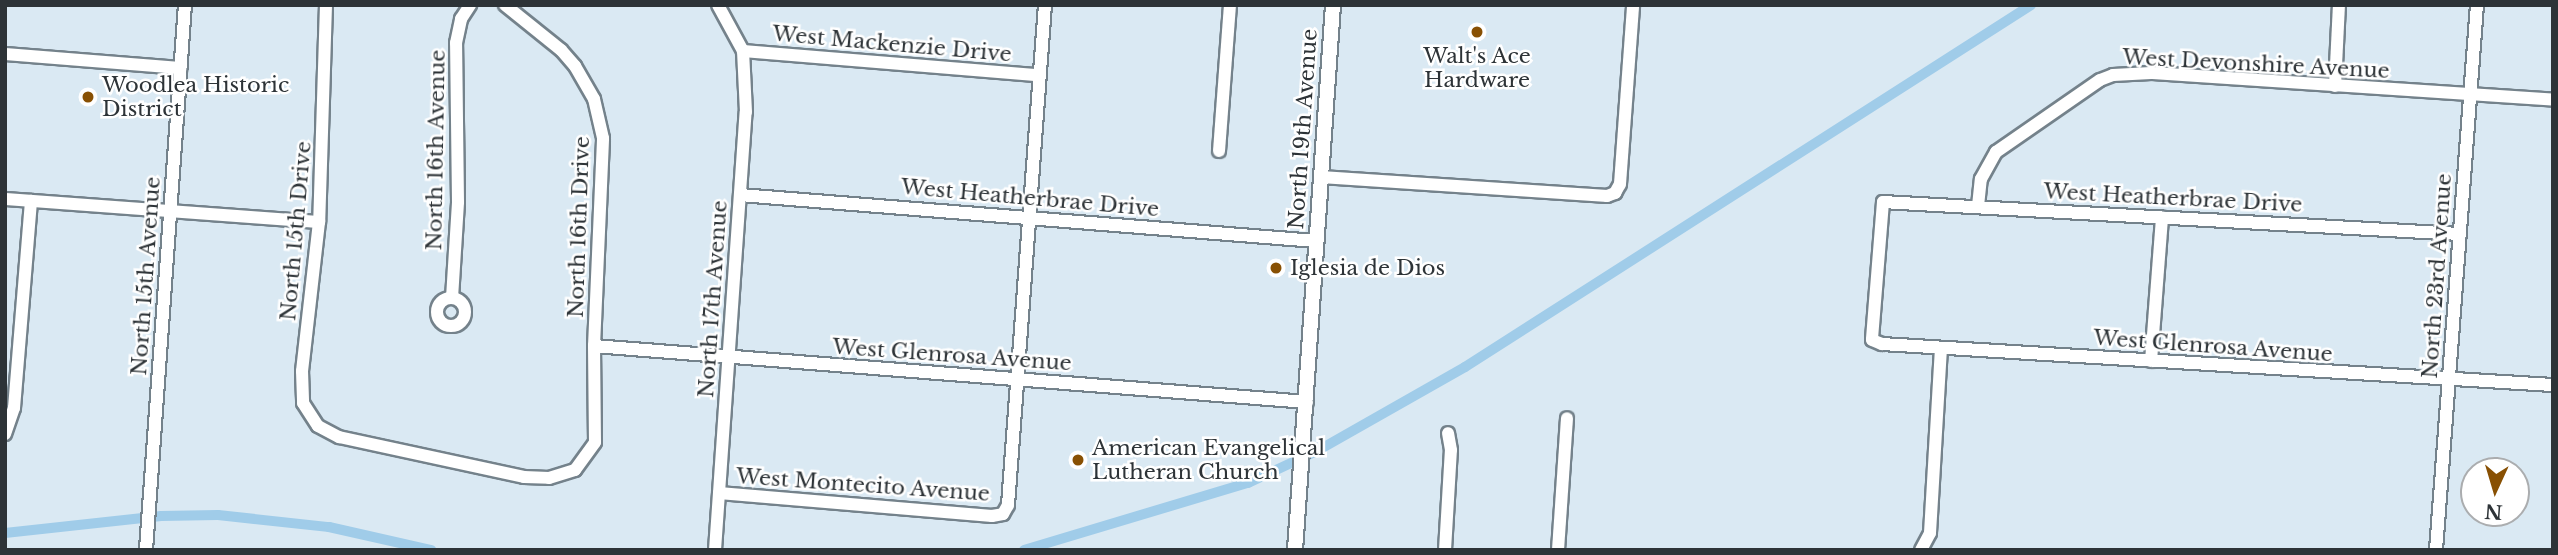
<!DOCTYPE html>
<style>
body{margin:0}
#map{position:relative;width:2558px;height:555px;overflow:hidden;background:#dae9f3;font-family:"Libre Baskerville",serif}
div>[style]{position:absolute}
.canal>*{height:10px;margin:-5px;padding:0 5px;transform-origin:5px;border-radius:5px;background:#a0cce9}
.roads{filter:drop-shadow(2px 0 #74828b) drop-shadow(-2px 0 #74828b) drop-shadow(0 2px #74828b) drop-shadow(0 -2px #74828b)}
.minor>*{height:12px;margin:-6px;padding:0 6px;transform-origin:6px;border-radius:6px;background:#fff}
.minor>.ring{margin:-6px;padding:0;box-sizing:content-box;background:none;border:12px solid #fff;border-radius:50%}
.major>*{height:14px;margin:-7px;padding:0 7px;transform-origin:7px;border-radius:7px;background:#fff}
.dots>*{width:19px;height:19px;translate:-50% -50%;box-sizing:border-box;border:4px solid #fff;border-radius:50%}
span{translate:-50% -50%;white-space:nowrap;text-align:center;line-height:1.15;-webkit-text-stroke:5px #fff;paint-order:stroke}
.street-label{font-size:21px;color:#2d3337}
.poi-label{font-size:21px;color:#2d3337}
.left{translate:0 -50%;text-align:left}
.frame{position:absolute;inset:0;border:7px solid #2d3337;pointer-events:none}
.north{position:absolute;left:2460px;top:457px;width:70px;height:70px;box-sizing:border-box;background:#fff;border:2px solid #abadaf;border-radius:50%;rotate:184deg;font-size:19px;font-weight:700;line-height:28px;text-align:center;color:#2d3337}
.north::after{content:'';display:block;margin:auto;width:24px;height:32px;background:#885003;clip-path:polygon(50% 0,100% 100%,50% 72%,0 100%)}
</style>
<div id="map">
<div class="canal">
<i style="left:5px;top:533px;width:157px;rotate:-6.2deg"></i>
<i style="left:161px;top:516px;width:57px;rotate:-1deg"></i>
<i style="left:218px;top:515px;width:112px;rotate:6.2deg"></i>
<i style="left:329px;top:527px;width:105px;rotate:12.7deg"></i>
<i style="left:1024px;top:550px;width:234px;rotate:-16.7deg"></i>
<i style="left:1248px;top:483px;width:76px;rotate:-24.9deg"></i>
<i style="left:1317px;top:451px;width:170px;rotate:-29.6deg"></i>
<i style="left:1465px;top:367px;width:672px;rotate:-32.6deg"></i>
</div>
<div class="roads">
<div class="minor">
<i style="left:326px;top:5px;width:217px;rotate:91.8deg"></i>
<i style="left:319px;top:222px;width:150px;rotate:96.5deg"></i>
<i style="left:302px;top:371px;width:32px;rotate:88deg"></i>
<i style="left:303px;top:403px;width:27px;rotate:57deg"></i>
<i style="left:318px;top:426px;width:24px;rotate:28deg"></i>
<i style="left:339px;top:437px;width:189px;rotate:12.2deg"></i>
<i style="left:524px;top:477px;width:25px;rotate:2deg"></i>
<i style="left:549px;top:478px;width:27px;rotate:-17deg"></i>
<i style="left:575px;top:470px;width:34px;rotate:-54deg"></i>
<i style="left:595px;top:442px;width:96px;rotate:-90.6deg"></i>
<i style="left:594px;top:346px;width:208px;rotate:-87.5deg"></i>
<i style="left:603px;top:138px;width:40px;rotate:-103deg"></i>
<i style="left:594px;top:99px;width:38px;rotate:-120deg"></i>
<i style="left:575px;top:66px;width:21px;rotate:-131deg"></i>
<i style="left:561px;top:50px;width:72px;rotate:-141.2deg"></i>
<i style="left:743px;top:51px;width:296px;rotate:4.7deg"></i>
<i style="left:5px;top:54px;width:176px;rotate:4.6deg"></i>
<i style="left:2335px;top:86px;width:81px;rotate:-87.2deg"></i>
<i style="left:1219px;top:151px;width:146px;rotate:-85.7deg"></i>
<i style="left:1321px;top:177px;width:287px;rotate:3.8deg"></i>
<i style="left:1607px;top:196px;width:9px;rotate:-21deg"></i>
<i style="left:1615px;top:193px;width:10px;rotate:-61deg"></i>
<i style="left:1620px;top:184px;width:179px;rotate:-85.8deg"></i>
<i style="left:740px;top:195px;width:578px;rotate:4.57deg"></i>
<i style="left:5px;top:199px;width:315px;rotate:4.2deg"></i>
<i style="left:1978px;top:206px;width:27px;rotate:-84deg"></i>
<i style="left:1981px;top:179px;width:31px;rotate:-61deg"></i>
<i style="left:1996px;top:152px;width:126px;rotate:-34.7deg"></i>
<i style="left:2100px;top:80px;width:14px;rotate:-21deg"></i>
<i style="left:2113px;top:75px;width:38px;rotate:-3deg"></i>
<i style="left:2151px;top:73px;width:403px;rotate:3.8deg"></i>
<i style="left:2460px;top:234px;width:578px;rotate:-176.83deg"></i>
<i style="left:1883px;top:202px;width:138px;rotate:94.6deg"></i>
<i style="left:1872px;top:340px;width:11px;rotate:22deg"></i>
<i style="left:1882px;top:344px;width:672px;rotate:3.5deg"></i>
<i class="ring" style="left:437px;top:298px;width:16px;height:16px"></i>
<i style="left:452px;top:298px;width:96px;rotate:-86.4deg"></i>
<i style="left:458px;top:202px;width:159px;rotate:-90.7deg"></i>
<i style="left:456px;top:43px;width:25px;rotate:-78deg"></i>
<i style="left:461px;top:19px;width:17px;rotate:-57deg"></i>
<i style="left:594px;top:346px;width:715px;rotate:4.49deg"></i>
<i style="left:2151px;top:361px;width:144px;rotate:-85.6deg"></i>
<i style="left:5px;top:434px;width:28px;rotate:-71deg"></i>
<i style="left:14px;top:408px;width:208px;rotate:-85.3deg"></i>
<i style="left:719px;top:493px;width:274px;rotate:4.8deg"></i>
<i style="left:992px;top:516px;width:11px;rotate:-10deg"></i>
<i style="left:1003px;top:514px;width:10px;rotate:-61deg"></i>
<i style="left:1008px;top:505px;width:501px;rotate:-85.77deg"></i>
<i style="left:146px;top:550px;width:546px;rotate:-85.91deg"></i>
<i style="left:715px;top:550px;width:439px;rotate:-86deg"></i>
<i style="left:746px;top:112px;width:61px;rotate:-92.8deg"></i>
<i style="left:743px;top:51px;width:52px;rotate:-118.5deg"></i>
<i style="left:1445px;top:550px;width:100px;rotate:-86.6deg"></i>
<i style="left:1451px;top:450px;width:17px;rotate:-100deg"></i>
<i style="left:1558px;top:550px;width:132px;rotate:-86.1deg"></i>
<i style="left:1921px;top:550px;width:19px;rotate:-62deg"></i>
<i style="left:1930px;top:533px;width:185px;rotate:-86.6deg"></i>
<i style="left:2436px;top:550px;width:547px;rotate:-85.7deg"></i>
</div>
<div class="major">
<i style="left:1295px;top:550px;width:546px;rotate:-86.01deg"></i>
</div>
</div>
<div class="dots">
<i style="left:1477px;top:32px;background:#885003"></i>
<i style="left:88px;top:97px;background:#885003"></i>
<i style="left:1276px;top:268px;background:#885003"></i>
<i style="left:1078px;top:460px;background:#885003"></i>
</div>
<div class="street-label">
<span style="left:892px;top:44px;rotate:5deg">West Mackenzie Drive</span>
<span style="left:2256px;top:64px;rotate:3deg">West Devonshire Avenue</span>
<span style="left:1303px;top:129px;rotate:-86deg">North 19th Avenue</span>
<span style="left:436px;top:150px;rotate:-89deg">North 16th Avenue</span>
<span style="left:1030px;top:198px;rotate:5deg">West Heatherbrae Drive</span>
<span style="left:2173px;top:198px;rotate:3deg">West Heatherbrae Drive</span>
<span style="left:579px;top:227px;rotate:-88deg">North 16th Drive</span>
<span style="left:296px;top:231px;rotate:-85deg">North 15th Drive</span>
<span style="left:146px;top:276px;rotate:-86deg">North 15th Avenue</span>
<span style="left:2437px;top:276px;rotate:-86deg">North 23rd Avenue</span>
<span style="left:713px;top:299px;rotate:-86deg">North 17th Avenue</span>
<span style="left:2213px;top:346px;rotate:4deg">West Glenrosa Avenue</span>
<span style="left:952px;top:355px;rotate:4deg">West Glenrosa Avenue</span>
<span style="left:863px;top:485px;rotate:4deg">West Montecito Avenue</span>
</div>
<div class="poi-label">
<span style="left:1477px;top:68px">Walt's Ace<br>Hardware</span>
<span class="left" style="left:102px;top:97px">Woodlea Historic<br>District</span>
<span class="left" style="left:1290px;top:268px">Iglesia de Dios</span>
<span class="left" style="left:1092px;top:460px">American Evangelical<br>Lutheran Church</span>
</div>
<div class="frame"></div>
<div class="north">N</div>
</div>
